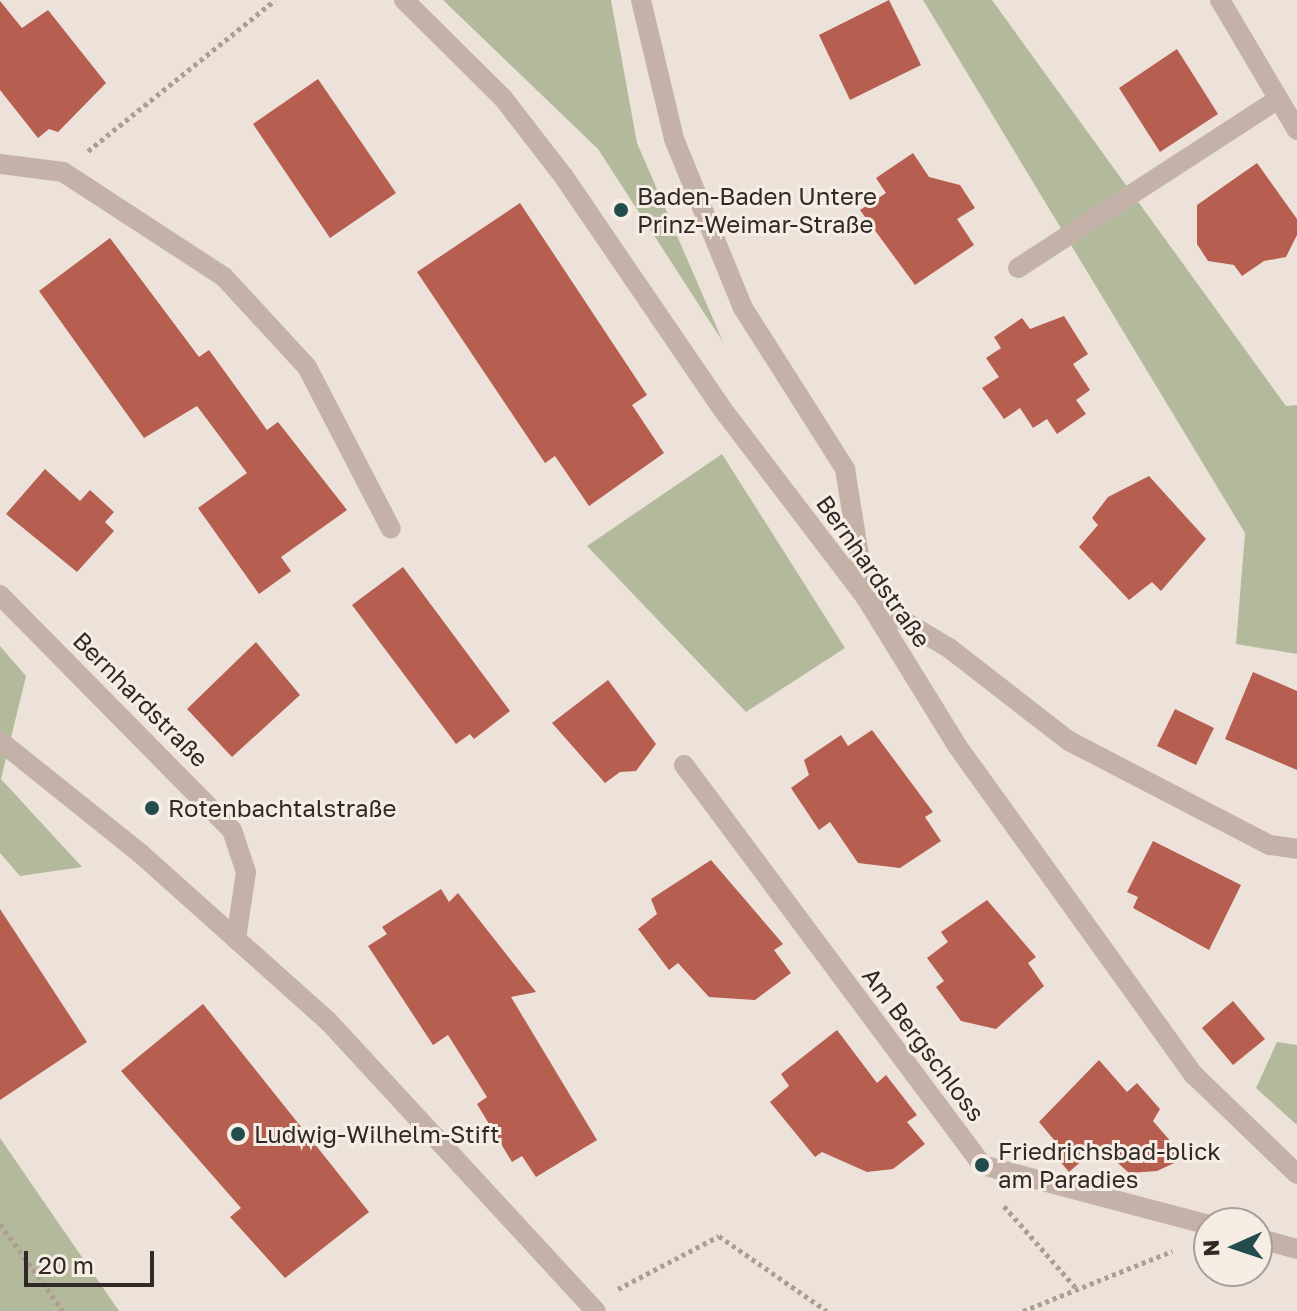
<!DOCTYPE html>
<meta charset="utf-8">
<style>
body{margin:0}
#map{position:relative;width:1297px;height:1311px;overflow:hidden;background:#ede2da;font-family:"Golos Text",sans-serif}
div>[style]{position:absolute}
.green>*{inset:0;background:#b3ba9c}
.building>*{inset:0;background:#b65e50}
.path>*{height:5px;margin-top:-2.5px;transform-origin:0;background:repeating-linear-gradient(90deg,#af9c92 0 4px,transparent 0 8px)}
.minor>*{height:20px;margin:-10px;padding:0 10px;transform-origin:10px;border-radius:10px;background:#c4b2a8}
.dots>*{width:22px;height:22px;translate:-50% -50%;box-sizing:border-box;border:4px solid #f6ede5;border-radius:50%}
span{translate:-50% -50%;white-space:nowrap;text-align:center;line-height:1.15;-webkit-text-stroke:6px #f6ede5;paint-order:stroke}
.poi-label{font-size:24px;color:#312927}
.left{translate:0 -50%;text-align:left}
.street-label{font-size:24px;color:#312927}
.north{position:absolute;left:1193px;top:1207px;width:80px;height:80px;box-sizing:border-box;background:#f6ede5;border:2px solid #a79f99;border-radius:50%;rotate:267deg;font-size:22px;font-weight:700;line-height:32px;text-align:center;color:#312927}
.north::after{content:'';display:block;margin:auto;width:28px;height:36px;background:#224d4c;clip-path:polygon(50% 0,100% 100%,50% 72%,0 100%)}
.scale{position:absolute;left:24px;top:1251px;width:130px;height:36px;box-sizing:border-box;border:4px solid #312927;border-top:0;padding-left:10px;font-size:24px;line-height:28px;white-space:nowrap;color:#312927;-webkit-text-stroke:6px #f6ede5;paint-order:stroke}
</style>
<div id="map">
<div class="green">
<i style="clip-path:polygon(443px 0,611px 0,637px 143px,723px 342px,598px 149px)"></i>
<i style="clip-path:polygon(923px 0,992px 0,1286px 406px,1297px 405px,1297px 654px,1236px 644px,1245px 533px)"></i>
<i style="clip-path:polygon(722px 454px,845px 648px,746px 712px,587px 546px)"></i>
<i style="clip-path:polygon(0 646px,26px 676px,1px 779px,82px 867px,20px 876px,0 853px)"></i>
<i style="clip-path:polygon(1277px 1042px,1297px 1045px,1297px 1125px,1256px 1088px)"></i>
<i style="clip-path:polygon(0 1138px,119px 1311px,0 1311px)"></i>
</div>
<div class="building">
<i style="clip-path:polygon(889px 0,921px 65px,850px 100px,819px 35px)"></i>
<i style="clip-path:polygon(0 1px,22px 28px,48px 10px,106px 83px,58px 132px,49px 129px,38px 138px,0 90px)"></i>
<i style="clip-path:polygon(1177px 49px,1218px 114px,1160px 152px,1119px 88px)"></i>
<i style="clip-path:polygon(318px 79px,396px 193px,330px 238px,253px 124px)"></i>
<i style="clip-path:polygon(913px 153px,929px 177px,960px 185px,975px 208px,957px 219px,974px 245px,915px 285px,860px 210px,886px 193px,876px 178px)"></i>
<i style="clip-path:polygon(1257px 163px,1297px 219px,1297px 235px,1286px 257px,1264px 261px,1242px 276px,1234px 265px,1208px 261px,1197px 244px,1197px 205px)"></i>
<i style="clip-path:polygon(520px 203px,647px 395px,632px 405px,664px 453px,589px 506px,555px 456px,545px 463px,417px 272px)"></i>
<i style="clip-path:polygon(110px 238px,199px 357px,209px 350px,267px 430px,278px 422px,347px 510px,281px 557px,291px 571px,259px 594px,198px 508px,247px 473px,197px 406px,144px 438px,39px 291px)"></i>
<i style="clip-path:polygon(1064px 316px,1088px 354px,1073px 364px,1090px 390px,1076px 400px,1086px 414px,1057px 434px,1047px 419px,1033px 428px,1020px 408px,1004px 419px,982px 388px,999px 377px,986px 358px,1001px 348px,994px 337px,1022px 318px,1030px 329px)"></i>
<i style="clip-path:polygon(45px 469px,80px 501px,90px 490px,114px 512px,105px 522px,114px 531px,77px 572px,6px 514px)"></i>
<i style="clip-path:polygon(1149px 476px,1206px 539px,1161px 591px,1152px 582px,1129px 600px,1079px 547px,1098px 525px,1092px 518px,1108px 497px)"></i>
<i style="clip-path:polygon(403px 567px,510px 711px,474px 739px,470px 734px,456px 744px,352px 605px)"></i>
<i style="clip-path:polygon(256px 642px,300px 695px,232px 757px,187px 709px)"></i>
<i style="clip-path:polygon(1253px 672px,1297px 691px,1297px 770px,1225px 739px)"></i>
<i style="clip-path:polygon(608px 680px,656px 744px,636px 771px,620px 772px,605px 783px,552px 723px)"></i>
<i style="clip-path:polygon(1175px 709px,1214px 728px,1196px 765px,1157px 746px)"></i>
<i style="clip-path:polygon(872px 730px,933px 812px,925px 817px,941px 841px,900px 868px,858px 863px,830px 822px,819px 830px,791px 788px,809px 775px,804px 760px,841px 735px,848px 746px)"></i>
<i style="clip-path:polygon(1153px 841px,1241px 885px,1209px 950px,1133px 908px,1138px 897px,1127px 892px)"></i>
<i style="clip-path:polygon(711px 860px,783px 944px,774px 950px,791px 973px,755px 1000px,709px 997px,678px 963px,669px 970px,638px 929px,657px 914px,651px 899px)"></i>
<i style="clip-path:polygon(441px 889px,449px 902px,458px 893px,536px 992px,511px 997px,597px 1140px,536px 1177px,522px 1156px,512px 1162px,477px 1104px,487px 1097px,448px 1035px,433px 1045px,368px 946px,387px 934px,382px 927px)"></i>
<i style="clip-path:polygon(987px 900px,1036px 957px,1028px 963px,1044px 986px,996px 1029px,961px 1021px,936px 987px,944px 981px,927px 958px,948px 942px,941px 932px)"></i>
<i style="clip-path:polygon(0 909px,87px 1042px,0 1100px)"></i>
<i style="clip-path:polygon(1233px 1001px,1265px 1039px,1233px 1065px,1202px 1028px)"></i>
<i style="clip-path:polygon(203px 1004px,369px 1212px,285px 1278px,230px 1217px,241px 1208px,121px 1071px)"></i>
<i style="clip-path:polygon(837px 1030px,877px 1083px,886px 1075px,917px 1115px,907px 1122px,925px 1144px,893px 1169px,867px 1172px,822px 1152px,815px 1157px,770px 1102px,789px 1086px,781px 1074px)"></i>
<i style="clip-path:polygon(1099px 1060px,1127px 1092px,1137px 1083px,1160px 1109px,1153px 1121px,1185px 1158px,1157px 1171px,1129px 1173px,1099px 1146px,1069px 1172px,1048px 1147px,1055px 1141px,1039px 1122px)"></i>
</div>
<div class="path">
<i style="left:88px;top:151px;width:240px;rotate:-38.9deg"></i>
<i style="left:1004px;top:1206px;width:111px;rotate:48.7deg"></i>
<i style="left:0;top:1224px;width:107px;rotate:54.1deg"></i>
<i style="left:618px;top:1289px;width:114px;rotate:-27.7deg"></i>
<i style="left:719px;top:1236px;width:131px;rotate:34.8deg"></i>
<i style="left:1023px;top:1311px;width:161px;rotate:-21.9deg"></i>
</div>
<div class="minor">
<i style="left:404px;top:0;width:139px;rotate:44.7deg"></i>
<i style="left:503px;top:98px;width:100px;rotate:52.3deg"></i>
<i style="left:564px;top:177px;width:282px;rotate:55.7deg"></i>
<i style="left:723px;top:410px;width:236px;rotate:52.7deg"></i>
<i style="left:866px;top:598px;width:175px;rotate:58.3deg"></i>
<i style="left:958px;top:747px;width:404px;rotate:54.3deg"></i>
<i style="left:1194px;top:1075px;width:143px;rotate:43.9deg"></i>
<i style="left:641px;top:0;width:143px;rotate:76.6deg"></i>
<i style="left:674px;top:139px;width:183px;rotate:67.8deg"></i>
<i style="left:743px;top:308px;width:191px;rotate:57.6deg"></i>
<i style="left:845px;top:469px;width:131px;rotate:80.8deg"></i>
<i style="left:866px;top:598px;width:97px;rotate:31.1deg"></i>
<i style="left:949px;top:648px;width:152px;rotate:37.8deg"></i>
<i style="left:1069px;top:741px;width:226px;rotate:27.4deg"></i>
<i style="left:1270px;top:845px;width:27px;rotate:8deg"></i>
<i style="left:1220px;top:0;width:151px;rotate:59.4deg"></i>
<i style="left:0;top:164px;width:64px;rotate:7.2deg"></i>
<i style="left:63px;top:172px;width:192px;rotate:33.1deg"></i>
<i style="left:224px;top:277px;width:122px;rotate:47.3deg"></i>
<i style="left:307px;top:367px;width:182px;rotate:62.6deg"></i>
<i style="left:1018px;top:268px;width:310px;rotate:-33deg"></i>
<i style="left:0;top:595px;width:330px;rotate:45.4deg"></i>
<i style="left:232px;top:830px;width:44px;rotate:71.6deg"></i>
<i style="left:246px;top:872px;width:68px;rotate:98.5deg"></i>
<i style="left:0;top:741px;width:181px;rotate:38.7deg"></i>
<i style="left:141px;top:854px;width:251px;rotate:41.8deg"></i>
<i style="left:328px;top:1021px;width:395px;rotate:47.3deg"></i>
<i style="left:684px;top:765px;width:499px;rotate:53.3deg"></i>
<i style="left:982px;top:1165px;width:235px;rotate:14.8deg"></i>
<i style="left:1257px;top:1238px;width:41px;rotate:15.4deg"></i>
</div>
<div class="dots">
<i style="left:621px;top:210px;background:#224d4c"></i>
<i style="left:152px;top:808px;background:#224d4c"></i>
<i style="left:238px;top:1134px;background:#224d4c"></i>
<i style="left:982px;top:1165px;background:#224d4c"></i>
</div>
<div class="poi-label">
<span class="left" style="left:637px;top:210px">Baden-Baden Untere<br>Prinz-Weimar-Straße</span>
<span class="left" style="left:168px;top:808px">Rotenbachtalstraße</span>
<span class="left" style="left:254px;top:1134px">Ludwig-Wilhelm-Stift</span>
<span class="left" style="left:998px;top:1165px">Friedrichsbad-blick<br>am Paradies</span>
</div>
<div class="street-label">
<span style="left:874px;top:571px;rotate:55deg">Bernhardstraße</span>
<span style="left:141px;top:699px;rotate:45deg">Bernhardstraße</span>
<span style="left:924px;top:1044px;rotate:53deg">Am Bergschloss</span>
</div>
<div class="north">N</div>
<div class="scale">20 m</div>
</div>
